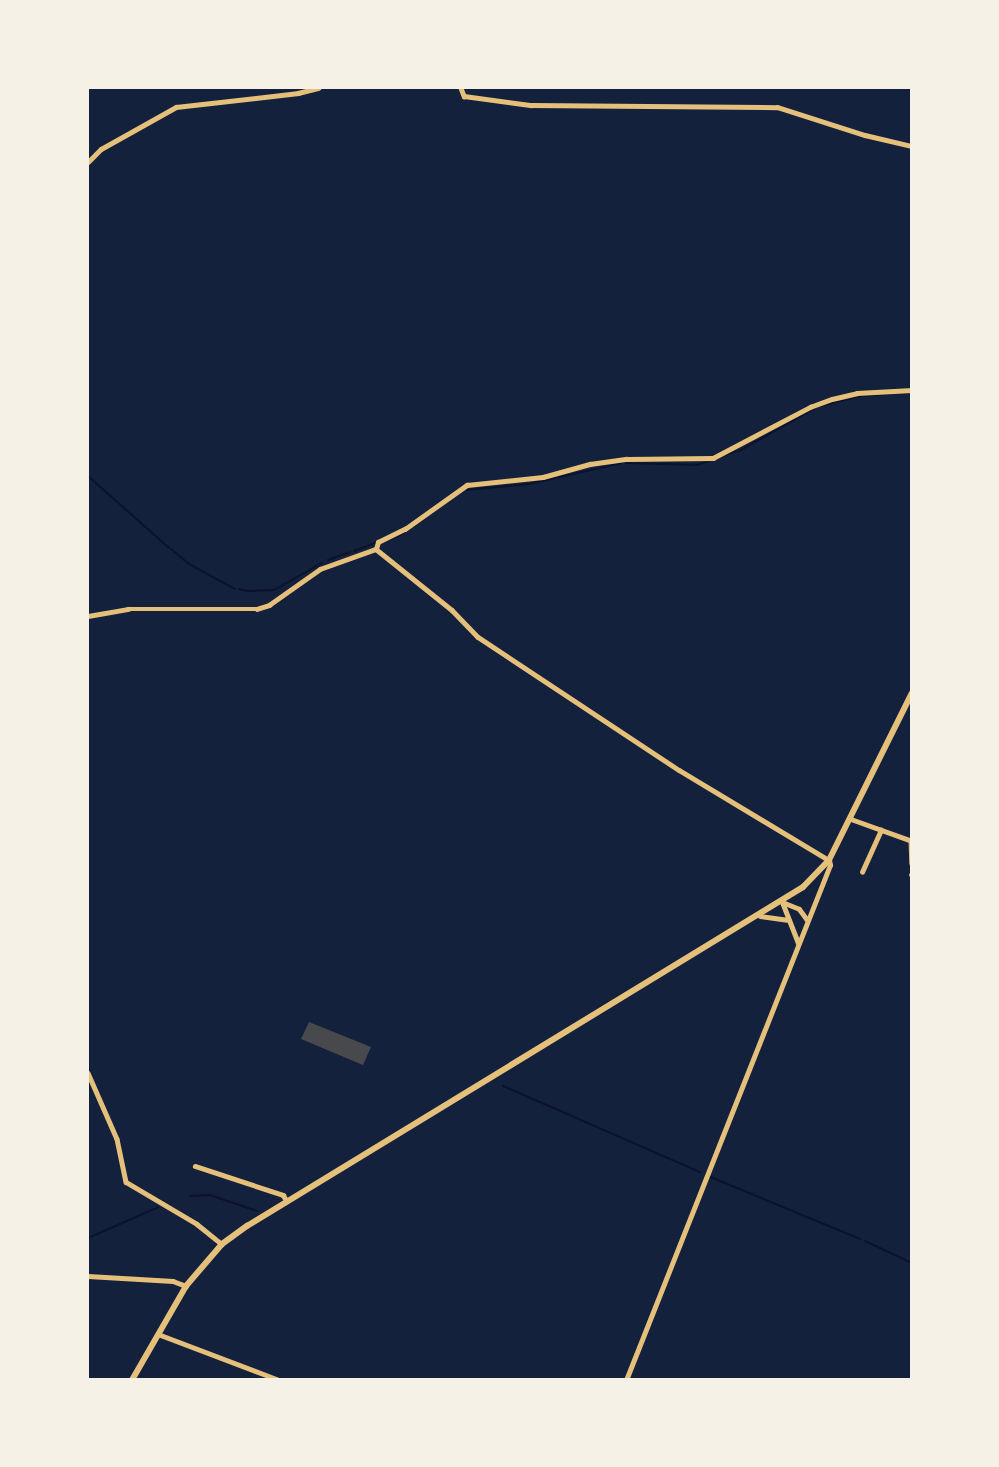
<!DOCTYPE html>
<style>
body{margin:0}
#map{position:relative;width:999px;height:1467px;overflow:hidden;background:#14213d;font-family:Manrope,sans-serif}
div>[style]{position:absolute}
.stream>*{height:2px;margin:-1px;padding:0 1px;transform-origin:1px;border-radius:1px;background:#0b132b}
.building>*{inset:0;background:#48494c}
.minor>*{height:4.5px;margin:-2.25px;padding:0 2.25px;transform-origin:2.25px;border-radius:2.25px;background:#e5c07b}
.tertiary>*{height:5px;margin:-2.5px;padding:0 2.5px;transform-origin:2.5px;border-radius:2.5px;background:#e5c07b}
.primary>*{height:6px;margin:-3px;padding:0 3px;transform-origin:3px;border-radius:3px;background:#e5c07b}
span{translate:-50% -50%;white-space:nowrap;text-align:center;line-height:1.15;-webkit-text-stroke:7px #f6f1e7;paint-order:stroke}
.frame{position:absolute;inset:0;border:89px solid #f6f1e7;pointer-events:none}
</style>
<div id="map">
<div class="stream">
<i style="left:821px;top:406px;width:40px;rotate:-14.4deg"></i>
<i style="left:860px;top:396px;width:52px;rotate:-4.4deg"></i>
<i style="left:739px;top:451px;width:90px;rotate:-29.4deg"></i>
<i style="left:626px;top:463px;width:71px;rotate:1.6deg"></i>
<i style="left:697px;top:465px;width:42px;rotate:-19.3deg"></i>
<i style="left:88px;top:476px;width:108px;rotate:41.6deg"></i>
<i style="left:466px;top:490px;width:63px;rotate:-5.4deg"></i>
<i style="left:529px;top:484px;width:95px;rotate:-12.7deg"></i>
<i style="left:383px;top:542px;width:19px;rotate:-21deg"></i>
<i style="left:401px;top:535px;width:46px;rotate:-36.1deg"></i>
<i style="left:171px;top:549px;width:23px;rotate:40deg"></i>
<i style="left:189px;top:564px;width:52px;rotate:28.5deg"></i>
<i style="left:354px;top:551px;width:22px;rotate:-21deg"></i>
<i style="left:328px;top:560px;width:23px;rotate:-20deg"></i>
<i style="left:239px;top:589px;width:9px;rotate:13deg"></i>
<i style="left:248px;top:591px;width:26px;rotate:-2deg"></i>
<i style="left:274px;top:590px;width:55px;rotate:-29.4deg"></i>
<i style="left:503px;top:1086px;width:215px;rotate:23.6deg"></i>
<i style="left:708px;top:1176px;width:165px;rotate:22.5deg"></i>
<i style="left:190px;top:1196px;width:20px;rotate:-3deg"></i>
<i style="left:210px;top:1195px;width:50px;rotate:18.8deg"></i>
<i style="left:88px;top:1238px;width:77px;rotate:-23.6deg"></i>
<i style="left:865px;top:1241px;width:52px;rotate:25.1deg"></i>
</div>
<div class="building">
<i style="clip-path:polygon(309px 1022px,371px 1047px,363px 1065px,301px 1039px)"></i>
</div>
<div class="minor">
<i style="left:461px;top:88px;width:9px;rotate:69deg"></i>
<i style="left:464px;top:96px;width:68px;rotate:7.7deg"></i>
<i style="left:531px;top:105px;width:246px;rotate:0.5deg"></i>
<i style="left:777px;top:107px;width:92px;rotate:17.7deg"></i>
<i style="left:865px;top:135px;width:48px;rotate:13.2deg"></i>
<i style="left:88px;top:162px;width:18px;rotate:-45deg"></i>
<i style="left:101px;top:149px;width:86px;rotate:-29.2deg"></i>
<i style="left:176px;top:107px;width:123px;rotate:-6.5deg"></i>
<i style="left:298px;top:93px;width:21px;rotate:-14deg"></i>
<i style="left:376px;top:549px;width:97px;rotate:38.8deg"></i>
<i style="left:452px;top:610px;width:37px;rotate:46deg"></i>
<i style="left:478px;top:637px;width:241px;rotate:33.5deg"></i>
<i style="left:679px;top:770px;width:175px;rotate:31deg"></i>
<i style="left:88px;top:616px;width:41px;rotate:-9.9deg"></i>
<i style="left:128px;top:609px;width:129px"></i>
<i style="left:257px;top:609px;width:13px;rotate:-18deg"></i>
<i style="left:269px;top:605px;width:62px;rotate:-35.2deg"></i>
<i style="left:320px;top:569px;width:59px;rotate:-19.7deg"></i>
<i style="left:376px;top:549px;width:7px;rotate:-74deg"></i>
<i style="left:378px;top:542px;width:30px;rotate:-26deg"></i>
<i style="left:405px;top:529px;width:76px;rotate:-35.4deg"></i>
<i style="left:467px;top:485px;width:76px;rotate:-6deg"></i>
<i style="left:543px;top:477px;width:49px;rotate:-15.5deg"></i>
<i style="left:590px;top:464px;width:37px;rotate:-8deg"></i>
<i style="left:627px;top:459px;width:86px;rotate:-0.7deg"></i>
<i style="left:713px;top:458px;width:110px;rotate:-27.7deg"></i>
<i style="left:810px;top:407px;width:23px;rotate:-20deg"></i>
<i style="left:832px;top:399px;width:26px;rotate:-13deg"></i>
<i style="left:857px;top:393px;width:55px;rotate:-3.1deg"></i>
<i style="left:851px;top:819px;width:65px;rotate:19.8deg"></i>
<i style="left:911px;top:840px;width:23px;rotate:88deg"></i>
<i style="left:862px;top:872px;width:46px;rotate:-65.7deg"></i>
<i style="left:911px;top:875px;width:1px"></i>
<i style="left:88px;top:1073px;width:72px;rotate:66.3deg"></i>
<i style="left:117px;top:1139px;width:44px;rotate:78.2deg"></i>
<i style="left:126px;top:1182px;width:82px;rotate:30.6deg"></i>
<i style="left:197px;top:1224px;width:32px;rotate:39deg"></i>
<i style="left:195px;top:1166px;width:93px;rotate:18.2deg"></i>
<i style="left:283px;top:1195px;width:7px;rotate:56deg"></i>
<i style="left:88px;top:1276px;width:85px;rotate:3.4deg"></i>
<i style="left:173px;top:1281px;width:14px;rotate:21deg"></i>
<i style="left:158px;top:1334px;width:129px;rotate:20.8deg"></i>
</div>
<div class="tertiary">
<i style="left:760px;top:916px;width:27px;rotate:8deg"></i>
<i style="left:798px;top:943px;width:44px;rotate:-111.3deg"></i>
<i style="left:782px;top:902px;width:18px;rotate:22deg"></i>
<i style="left:799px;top:909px;width:14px;rotate:54deg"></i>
<i style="left:626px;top:1380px;width:554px;rotate:-68.39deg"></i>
<i style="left:830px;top:865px;width:5px;rotate:-101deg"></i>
</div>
<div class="primary">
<i style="left:132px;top:1380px;width:108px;rotate:-60.1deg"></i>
<i style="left:186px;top:1286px;width:55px;rotate:-49.4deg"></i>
<i style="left:222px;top:1244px;width:31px;rotate:-36deg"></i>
<i style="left:247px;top:1226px;width:651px;rotate:-31.37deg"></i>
<i style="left:803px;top:887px;width:37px;rotate:-46deg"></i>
<i style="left:829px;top:860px;width:186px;rotate:-63.6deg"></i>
</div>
<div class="frame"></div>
</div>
